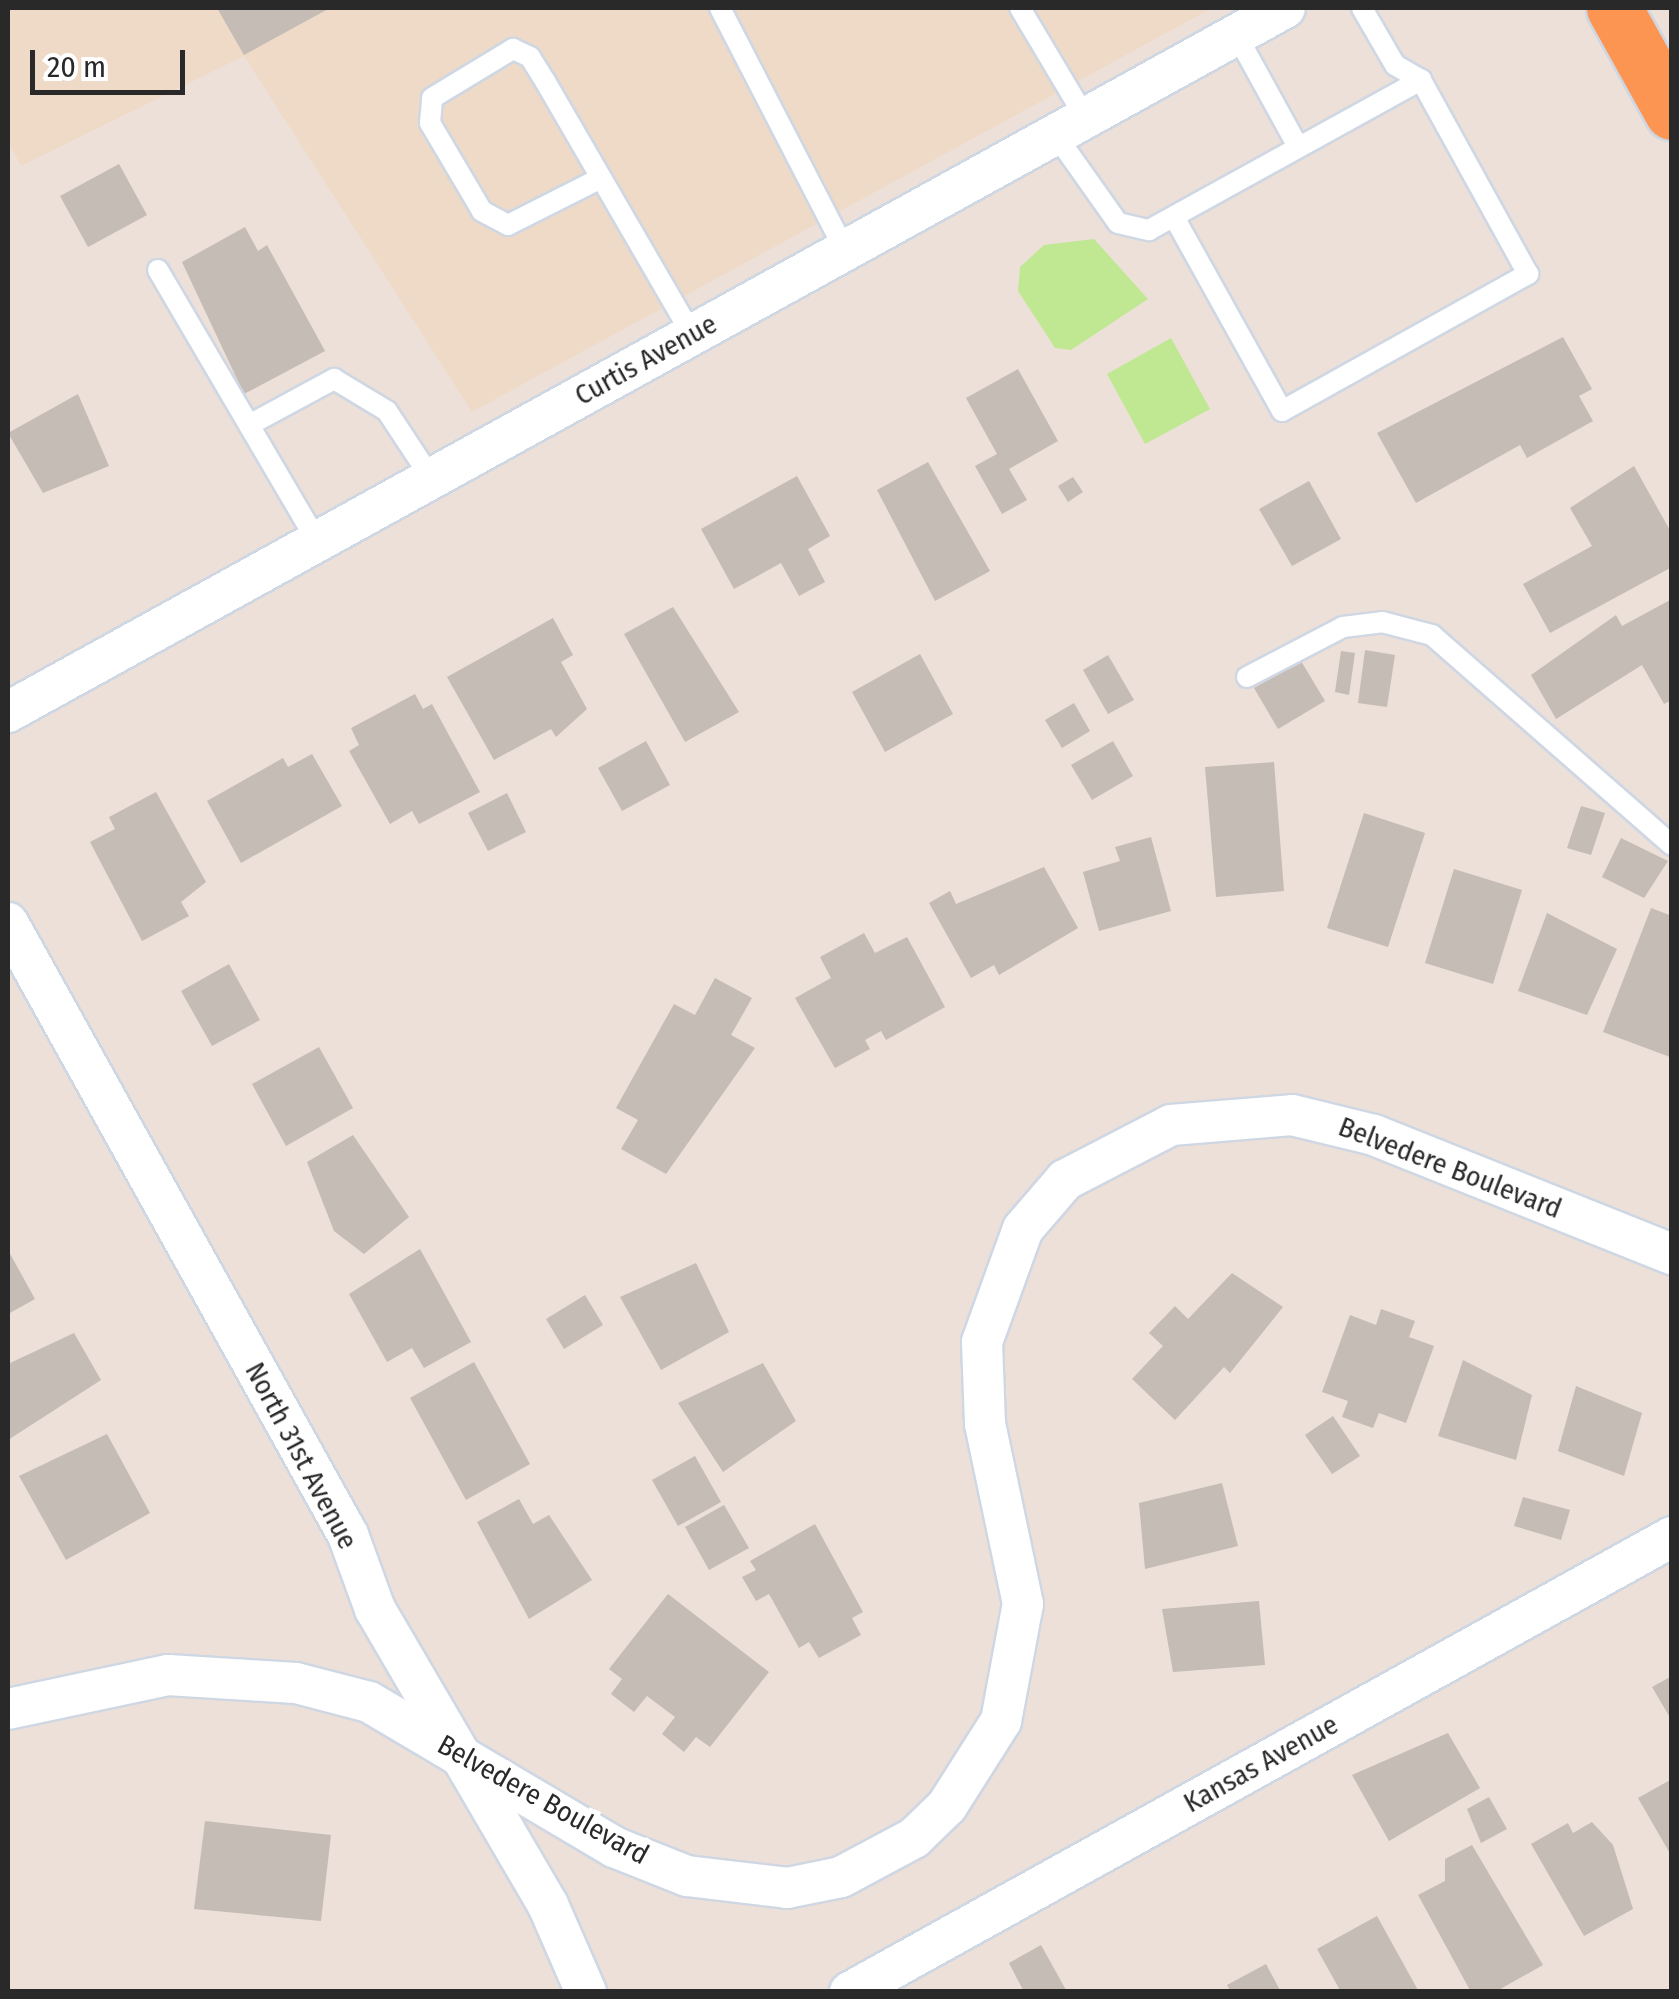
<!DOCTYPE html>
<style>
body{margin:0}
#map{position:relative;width:1679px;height:1999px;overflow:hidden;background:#ece0d9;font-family:"Fira Sans Condensed",sans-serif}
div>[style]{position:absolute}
.education>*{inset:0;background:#efdac7}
.green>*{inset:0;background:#c0e792}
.building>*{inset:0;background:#c4bcb5}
.roads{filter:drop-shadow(2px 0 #cfd7e3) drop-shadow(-2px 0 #cfd7e3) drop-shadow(0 2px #cfd7e3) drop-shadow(0 -2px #cfd7e3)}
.service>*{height:20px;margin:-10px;padding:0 10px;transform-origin:10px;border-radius:10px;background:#fff}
.minor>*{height:40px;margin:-20px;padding:0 20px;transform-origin:20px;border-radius:20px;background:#fff}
.trunk>*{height:55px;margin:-27.5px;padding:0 27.5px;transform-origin:27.5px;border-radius:27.5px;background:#fc9452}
span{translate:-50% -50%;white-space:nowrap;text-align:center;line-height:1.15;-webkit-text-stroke:10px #fff;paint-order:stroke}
.street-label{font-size:28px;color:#292929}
.frame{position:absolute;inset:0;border:10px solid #292929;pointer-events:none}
.scale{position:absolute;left:30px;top:50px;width:155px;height:45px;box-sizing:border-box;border:5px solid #292929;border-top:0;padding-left:12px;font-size:30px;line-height:35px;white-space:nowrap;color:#292929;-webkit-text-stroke:8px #fff;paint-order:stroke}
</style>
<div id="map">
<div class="education">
<i style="clip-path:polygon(8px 8px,1212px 8px,472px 412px,244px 56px,21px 166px,8px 141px)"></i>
</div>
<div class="green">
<i style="clip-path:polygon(1094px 239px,1148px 299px,1071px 350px,1055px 348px,1018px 291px,1020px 267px,1044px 245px)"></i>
<i style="clip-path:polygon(1171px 338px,1210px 409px,1145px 444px,1107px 374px)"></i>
</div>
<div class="building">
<i style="clip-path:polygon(217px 8px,330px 8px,244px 55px)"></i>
<i style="clip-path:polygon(119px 164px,147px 215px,88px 247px,60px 196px)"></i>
<i style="clip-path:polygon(245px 227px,258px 251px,267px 245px,325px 351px,244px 394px,182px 262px)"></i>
<i style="clip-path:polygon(1563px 337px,1592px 389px,1579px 396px,1593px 421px,1527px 458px,1520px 445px,1416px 503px,1377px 433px)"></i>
<i style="clip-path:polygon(1018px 369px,1058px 441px,1009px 469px,1027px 500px,1002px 514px,975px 466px,997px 454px,966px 398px)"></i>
<i style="clip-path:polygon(78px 394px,109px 466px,43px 493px,8px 433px)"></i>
<i style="clip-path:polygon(928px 462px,990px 571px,935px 601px,877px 490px)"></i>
<i style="clip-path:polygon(1634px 466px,1672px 534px,1672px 567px,1550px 633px,1523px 584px,1592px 546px,1570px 508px)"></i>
<i style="clip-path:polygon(797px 476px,830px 536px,808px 549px,825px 582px,799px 596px,781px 563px,734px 589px,701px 529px)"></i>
<i style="clip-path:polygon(1073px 477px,1083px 492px,1068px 502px,1058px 486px)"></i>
<i style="clip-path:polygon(1309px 481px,1341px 539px,1292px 566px,1259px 509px)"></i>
<i style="clip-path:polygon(1672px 599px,1672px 700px,1664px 704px,1642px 665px,1556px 719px,1531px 675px,1616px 615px,1622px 626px)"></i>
<i style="clip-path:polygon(673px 607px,739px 712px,685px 742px,624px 634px)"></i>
<i style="clip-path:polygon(553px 618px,573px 655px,561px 662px,587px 709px,556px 737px,551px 729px,494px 760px,447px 677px)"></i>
<i style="clip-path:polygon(1365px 650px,1395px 655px,1387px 707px,1358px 703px)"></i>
<i style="clip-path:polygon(1341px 651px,1355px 653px,1349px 695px,1335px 692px)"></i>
<i style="clip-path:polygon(920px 654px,953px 714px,885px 752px,852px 692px)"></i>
<i style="clip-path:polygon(1108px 655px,1134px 700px,1108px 714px,1083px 670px)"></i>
<i style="clip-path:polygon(1301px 661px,1325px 701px,1278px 729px,1254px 688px)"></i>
<i style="clip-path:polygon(415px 694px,423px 709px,432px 704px,480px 792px,419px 824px,412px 811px,390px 824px,349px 751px,359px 745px,351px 728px)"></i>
<i style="clip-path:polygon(1074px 703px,1090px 731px,1062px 748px,1045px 720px)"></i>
<i style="clip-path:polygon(646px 741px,670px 785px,622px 811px,598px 768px)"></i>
<i style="clip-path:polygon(1113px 741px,1133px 776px,1092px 800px,1071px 765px)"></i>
<i style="clip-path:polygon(312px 754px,342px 806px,241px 863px,207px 801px,283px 758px,288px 767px)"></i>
<i style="clip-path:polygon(1274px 762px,1284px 891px,1216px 897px,1205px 767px)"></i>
<i style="clip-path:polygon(156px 792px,206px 882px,181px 902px,189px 916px,142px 941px,90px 842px,115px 829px,109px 817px)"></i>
<i style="clip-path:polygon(507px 793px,526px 832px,488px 851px,468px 813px)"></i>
<i style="clip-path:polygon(1581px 806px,1605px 813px,1591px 855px,1567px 848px)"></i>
<i style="clip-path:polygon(1364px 813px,1425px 833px,1388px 947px,1327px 928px)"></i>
<i style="clip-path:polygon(1151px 837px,1171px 911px,1099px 931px,1083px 872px,1120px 861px,1115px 847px)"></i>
<i style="clip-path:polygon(1621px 838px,1668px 861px,1644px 898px,1602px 877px)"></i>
<i style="clip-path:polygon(1044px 867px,1078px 928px,999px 975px,994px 965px,971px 978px,929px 903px,950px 891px,956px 904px)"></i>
<i style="clip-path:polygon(1454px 869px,1522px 890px,1493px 984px,1425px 963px)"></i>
<i style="clip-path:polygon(1651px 908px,1672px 916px,1670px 1057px,1603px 1032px)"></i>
<i style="clip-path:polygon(1547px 913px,1617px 949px,1587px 1015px,1518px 991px)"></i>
<i style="clip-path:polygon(864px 933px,875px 953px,907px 937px,945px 1007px,886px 1040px,881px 1031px,865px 1040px,870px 1049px,835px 1068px,795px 998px,831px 978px,820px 957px)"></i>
<i style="clip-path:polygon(229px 964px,260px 1020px,212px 1046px,181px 991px)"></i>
<i style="clip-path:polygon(715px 978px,752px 998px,731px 1035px,755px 1048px,666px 1174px,621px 1149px,638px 1120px,616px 1108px,674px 1004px,695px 1015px)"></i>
<i style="clip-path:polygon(319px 1047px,353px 1108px,286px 1146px,252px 1084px)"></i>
<i style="clip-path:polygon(353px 1135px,409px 1217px,364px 1254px,334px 1231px,307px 1162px)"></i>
<i style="clip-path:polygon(420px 1249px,471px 1342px,424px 1368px,412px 1348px,387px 1362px,349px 1294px)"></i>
<i style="clip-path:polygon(8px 1250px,35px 1299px,8px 1314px)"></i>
<i style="clip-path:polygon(696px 1263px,729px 1332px,661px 1370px,620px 1297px)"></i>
<i style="clip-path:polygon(1232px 1273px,1283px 1307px,1230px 1373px,1224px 1367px,1175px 1420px,1132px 1379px,1163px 1346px,1149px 1333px,1175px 1306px,1188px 1319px)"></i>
<i style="clip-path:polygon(585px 1295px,603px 1325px,564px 1349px,546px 1319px)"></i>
<i style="clip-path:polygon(1381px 1309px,1415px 1321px,1409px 1337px,1434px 1346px,1406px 1423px,1379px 1413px,1373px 1428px,1342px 1417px,1348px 1401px,1322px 1392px,1350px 1315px,1376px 1325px)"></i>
<i style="clip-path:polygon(74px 1333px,101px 1380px,8px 1440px,8px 1364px)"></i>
<i style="clip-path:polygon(1463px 1360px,1532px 1395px,1516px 1460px,1438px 1436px)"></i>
<i style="clip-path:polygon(474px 1362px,530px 1464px,466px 1500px,410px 1398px)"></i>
<i style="clip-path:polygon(763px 1363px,796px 1421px,723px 1472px,678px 1403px)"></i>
<i style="clip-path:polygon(1576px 1386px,1642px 1413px,1624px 1476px,1558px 1451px)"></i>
<i style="clip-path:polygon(1333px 1416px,1360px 1456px,1332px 1474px,1305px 1435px)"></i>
<i style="clip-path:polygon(107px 1434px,150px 1513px,66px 1560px,19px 1476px)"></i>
<i style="clip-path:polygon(695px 1456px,721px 1502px,678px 1526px,652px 1480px)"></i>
<i style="clip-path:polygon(1222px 1483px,1238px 1546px,1145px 1569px,1139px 1503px)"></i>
<i style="clip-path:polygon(1523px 1497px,1570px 1510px,1561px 1540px,1514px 1526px)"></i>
<i style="clip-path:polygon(519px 1499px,533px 1524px,549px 1515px,592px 1580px,529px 1619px,477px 1522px)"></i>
<i style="clip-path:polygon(724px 1505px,749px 1548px,709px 1570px,685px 1527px)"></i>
<i style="clip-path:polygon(815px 1524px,863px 1612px,852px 1618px,861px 1635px,819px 1658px,809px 1642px,799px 1648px,769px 1594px,756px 1601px,742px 1577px,756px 1570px,750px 1561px)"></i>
<i style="clip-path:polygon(668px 1594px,769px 1672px,710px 1747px,696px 1737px,684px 1752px,662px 1734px,675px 1717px,647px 1696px,634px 1712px,611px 1694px,622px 1679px,609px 1669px)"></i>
<i style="clip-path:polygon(1259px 1601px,1265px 1665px,1173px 1672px,1162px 1609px)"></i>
<i style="clip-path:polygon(1672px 1676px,1672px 1721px,1652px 1687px)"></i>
<i style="clip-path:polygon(1448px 1733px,1480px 1788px,1389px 1841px,1352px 1775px)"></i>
<i style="clip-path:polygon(1672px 1779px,1672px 1857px,1638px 1798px)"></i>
<i style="clip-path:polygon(1489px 1797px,1507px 1829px,1481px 1843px,1467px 1809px)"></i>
<i style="clip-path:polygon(205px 1821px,331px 1835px,321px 1921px,194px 1909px)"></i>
<i style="clip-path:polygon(1592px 1822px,1613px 1845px,1633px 1909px,1584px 1936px,1531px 1844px,1568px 1823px,1573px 1833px)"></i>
<i style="clip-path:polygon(1472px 1845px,1543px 1965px,1495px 1992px,1471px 1992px,1418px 1895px,1445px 1881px,1445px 1859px)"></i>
<i style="clip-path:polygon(1377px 1916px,1419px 1992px,1341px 1992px,1317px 1949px)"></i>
<i style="clip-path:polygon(1041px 1945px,1066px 1990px,1063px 1992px,1024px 1992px,1009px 1963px)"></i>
<i style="clip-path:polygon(1266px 1964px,1281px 1992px,1231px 1992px,1227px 1985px)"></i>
</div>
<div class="roads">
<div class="service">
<i style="left:720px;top:8px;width:272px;rotate:62.7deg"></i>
<i style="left:1020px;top:8px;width:127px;rotate:59.2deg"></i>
<i style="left:1236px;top:34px;width:129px;rotate:61.2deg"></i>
<i style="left:1055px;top:134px;width:109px;rotate:54.7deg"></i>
<i style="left:1118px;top:223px;width:32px;rotate:13deg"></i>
<i style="left:1149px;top:230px;width:311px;rotate:-28.9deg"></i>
<i style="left:1421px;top:80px;width:30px;rotate:-150deg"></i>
<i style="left:1395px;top:65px;width:66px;rotate:-120.1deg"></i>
<i style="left:601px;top:178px;width:104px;rotate:153.2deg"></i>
<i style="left:508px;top:225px;width:30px;rotate:-152deg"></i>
<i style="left:482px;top:211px;width:102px;rotate:-120.6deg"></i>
<i style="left:430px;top:123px;width:25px;rotate:-85deg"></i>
<i style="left:432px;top:98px;width:95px;rotate:-31.2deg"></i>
<i style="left:513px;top:49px;width:19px;rotate:25deg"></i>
<i style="left:530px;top:57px;width:28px;rotate:58deg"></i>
<i style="left:545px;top:81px;width:293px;rotate:59.9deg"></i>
<i style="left:1174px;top:217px;width:222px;rotate:60.9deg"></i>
<i style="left:1282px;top:411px;width:282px;rotate:-29.1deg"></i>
<i style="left:1528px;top:274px;width:222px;rotate:-118.9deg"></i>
<i style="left:158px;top:270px;width:314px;rotate:59.6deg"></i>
<i style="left:249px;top:425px;width:97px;rotate:-28.4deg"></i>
<i style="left:334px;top:379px;width:62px;rotate:31.1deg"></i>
<i style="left:387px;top:411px;width:80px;rotate:56.7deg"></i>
<i style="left:1247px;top:677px;width:108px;rotate:-27.5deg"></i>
<i style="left:1343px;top:627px;width:39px;rotate:-7deg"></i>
<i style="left:1382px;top:622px;width:52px;rotate:14.6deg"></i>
<i style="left:1432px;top:635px;width:319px;rotate:41.2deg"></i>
</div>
<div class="minor">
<i style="left:8px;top:712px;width:1458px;rotate:-28.87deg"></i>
<i style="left:8px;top:923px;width:700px;rotate:60.95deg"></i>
<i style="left:348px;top:1535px;width:79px;rotate:70deg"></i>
<i style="left:375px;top:1609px;width:343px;rotate:59.7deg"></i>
<i style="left:548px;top:1905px;width:95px;rotate:66.4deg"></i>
<i style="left:8px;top:1709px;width:164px;rotate:-12deg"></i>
<i style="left:168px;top:1675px;width:128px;rotate:3.6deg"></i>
<i style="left:296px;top:1683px;width:75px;rotate:14.6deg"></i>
<i style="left:369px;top:1702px;width:285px;rotate:30.6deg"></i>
<i style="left:614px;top:1847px;width:79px;rotate:21.7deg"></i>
<i style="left:687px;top:1876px;width:101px;rotate:6.8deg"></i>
<i style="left:787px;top:1888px;width:55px;rotate:-11.5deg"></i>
<i style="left:841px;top:1877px;width:83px;rotate:-28.1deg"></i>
<i style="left:914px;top:1838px;width:46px;rotate:-44.1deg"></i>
<i style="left:947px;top:1806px;width:101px;rotate:-57.6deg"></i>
<i style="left:1001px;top:1721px;width:119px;rotate:-79.4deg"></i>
<i style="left:1023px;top:1604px;width:184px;rotate:-101.9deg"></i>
<i style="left:985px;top:1424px;width:82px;rotate:-92.1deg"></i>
<i style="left:982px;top:1342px;width:120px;rotate:-70.1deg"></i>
<i style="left:1023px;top:1229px;width:65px;rotate:-49.4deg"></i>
<i style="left:1065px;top:1180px;width:119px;rotate:-27.4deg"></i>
<i style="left:1171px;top:1125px;width:121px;rotate:-4.7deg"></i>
<i style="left:1292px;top:1115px;width:84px;rotate:13.7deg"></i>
<i style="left:1374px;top:1135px;width:321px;rotate:21.8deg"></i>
<i style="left:850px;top:1992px;width:940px;rotate:-28.97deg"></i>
</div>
<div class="trunk">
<i style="left:1614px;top:8px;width:119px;rotate:60.9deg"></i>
</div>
</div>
<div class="street-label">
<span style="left:646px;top:360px;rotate:-29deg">Curtis Avenue</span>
<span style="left:1450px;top:1168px;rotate:21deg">Belvedere Boulevard</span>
<span style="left:301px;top:1456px;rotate:62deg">North 31st Avenue</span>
<span style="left:1261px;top:1764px;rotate:-29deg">Kansas Avenue</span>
<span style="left:543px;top:1800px;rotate:29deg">Belvedere Boulevard</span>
</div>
<div class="frame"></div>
<div class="scale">20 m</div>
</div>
